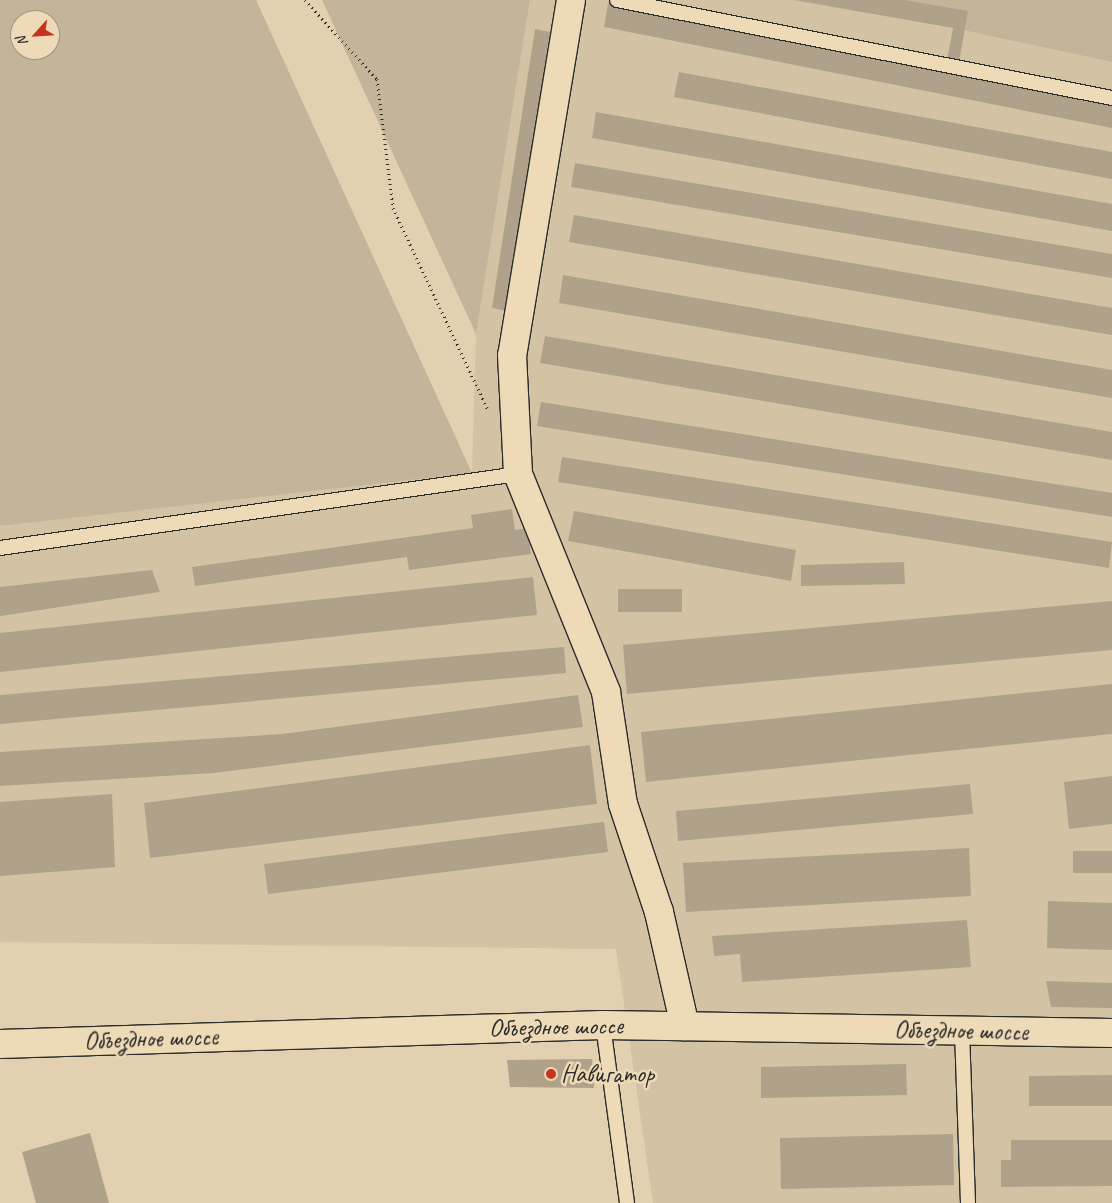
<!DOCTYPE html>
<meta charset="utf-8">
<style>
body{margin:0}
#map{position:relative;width:1112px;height:1203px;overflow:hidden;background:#e3d0b0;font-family:Caveat,sans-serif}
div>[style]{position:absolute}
.built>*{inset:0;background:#d4c2a5}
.green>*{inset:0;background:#c4b499}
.building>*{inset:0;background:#b0a18b}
.path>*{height:3px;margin-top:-1.5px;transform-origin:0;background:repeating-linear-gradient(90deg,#2b2b2b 0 1px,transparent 0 5px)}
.roads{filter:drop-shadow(1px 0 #2b2b2b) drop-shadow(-1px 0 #2b2b2b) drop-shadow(0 1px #2b2b2b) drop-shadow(0 -1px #2b2b2b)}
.lane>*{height:14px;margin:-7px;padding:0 7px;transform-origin:7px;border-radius:7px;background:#efdab8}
.street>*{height:28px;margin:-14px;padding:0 14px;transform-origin:14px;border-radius:14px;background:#efdab8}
.secondary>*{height:28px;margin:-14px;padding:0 14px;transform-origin:14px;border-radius:14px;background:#efdab8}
.dots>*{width:14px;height:14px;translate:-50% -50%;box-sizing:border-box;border:2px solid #efdab8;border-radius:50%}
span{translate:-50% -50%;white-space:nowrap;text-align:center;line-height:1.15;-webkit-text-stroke:5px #efdab8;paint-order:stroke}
.street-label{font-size:25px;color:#2b2b2b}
.poi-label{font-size:25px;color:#2b2b2b}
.left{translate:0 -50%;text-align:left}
.north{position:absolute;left:10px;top:10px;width:50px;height:50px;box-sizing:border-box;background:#efdab8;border:1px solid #a19480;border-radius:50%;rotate:244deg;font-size:14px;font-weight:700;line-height:20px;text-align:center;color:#2b2b2b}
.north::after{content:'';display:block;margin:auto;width:18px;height:22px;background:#c8321e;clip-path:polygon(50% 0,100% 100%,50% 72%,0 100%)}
</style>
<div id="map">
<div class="built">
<i style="clip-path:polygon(530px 0,790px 0,953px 28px,1112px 62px,1112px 1203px,653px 1203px,616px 949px,0 942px,0 526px,472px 472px,476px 334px)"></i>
</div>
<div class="green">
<i style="clip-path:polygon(evenodd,0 0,256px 0,472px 473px,0 526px,0 0,20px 20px,50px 20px,50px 50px,20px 50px,20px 20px)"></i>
<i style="clip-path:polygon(322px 0,530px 0,476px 334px)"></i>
<i style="clip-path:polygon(790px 0,1112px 0,1112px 62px,953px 28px)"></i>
</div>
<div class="building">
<i style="clip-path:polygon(796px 0,904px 0,968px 11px,957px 74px,1112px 105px,1112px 128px,604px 27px,608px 4px,945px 72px,953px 28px)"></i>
<i style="clip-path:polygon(535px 29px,550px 32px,507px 311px,492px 308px)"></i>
<i style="clip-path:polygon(679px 72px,1112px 152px,1112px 179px,674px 97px)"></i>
<i style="clip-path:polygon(596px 112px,1112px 204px,1112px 231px,592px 138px)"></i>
<i style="clip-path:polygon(575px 163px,1112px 254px,1112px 278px,571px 187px)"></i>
<i style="clip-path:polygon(574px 215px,1112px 308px,1112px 335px,569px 242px)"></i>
<i style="clip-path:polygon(563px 275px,1112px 370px,1112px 398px,559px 303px)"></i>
<i style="clip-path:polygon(545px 336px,1112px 432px,1112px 460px,540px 363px)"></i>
<i style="clip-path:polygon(541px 402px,1112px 493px,1112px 517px,537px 426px)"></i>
<i style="clip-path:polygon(562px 457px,1112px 542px,1109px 568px,558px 482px)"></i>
<i style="clip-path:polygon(512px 509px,515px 530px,528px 528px,531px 554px,409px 570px,407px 557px,195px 586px,192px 567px,473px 528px,471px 515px)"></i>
<i style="clip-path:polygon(574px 511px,796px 550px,791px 581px,568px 541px)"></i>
<i style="clip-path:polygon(904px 562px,905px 584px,801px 586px,801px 565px)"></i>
<i style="clip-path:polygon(152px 570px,160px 592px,0 616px,0 587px)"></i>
<i style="clip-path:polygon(533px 577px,537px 615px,0 672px,0 633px)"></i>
<i style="clip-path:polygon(618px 589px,682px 589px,682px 612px,618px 612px)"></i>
<i style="clip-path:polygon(1112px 601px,1112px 650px,627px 694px,623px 645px)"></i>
<i style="clip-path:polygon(564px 647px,566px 673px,0 724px,0 695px)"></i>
<i style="clip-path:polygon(1112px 684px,1112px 734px,646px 782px,641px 732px)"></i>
<i style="clip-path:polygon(578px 695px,583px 727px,214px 773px,0 786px,0 752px,282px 734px)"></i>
<i style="clip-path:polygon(590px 745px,597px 804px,150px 858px,144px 803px)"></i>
<i style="clip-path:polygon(1112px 776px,1112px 824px,1069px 829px,1064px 782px)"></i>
<i style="clip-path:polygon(970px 784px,973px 814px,678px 841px,676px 811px)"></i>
<i style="clip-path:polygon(112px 794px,115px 867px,0 876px,0 802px)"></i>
<i style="clip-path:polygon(604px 822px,608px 852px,268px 894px,264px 864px)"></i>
<i style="clip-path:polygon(969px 848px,971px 896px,686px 912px,683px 863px)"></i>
<i style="clip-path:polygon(1073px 851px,1112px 851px,1112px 873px,1073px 873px)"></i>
<i style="clip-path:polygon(1048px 901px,1112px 903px,1112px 950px,1047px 948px)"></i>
<i style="clip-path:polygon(967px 920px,971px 967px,742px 982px,740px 954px,714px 956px,712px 936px)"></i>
<i style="clip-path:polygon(1046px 981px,1112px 983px,1112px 1008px,1051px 1007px)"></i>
<i style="clip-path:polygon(592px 1059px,594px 1088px,510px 1087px,507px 1060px)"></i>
<i style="clip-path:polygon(906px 1064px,907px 1095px,761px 1098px,761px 1067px)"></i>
<i style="clip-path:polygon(1112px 1075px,1112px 1106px,1029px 1106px,1029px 1076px)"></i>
<i style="clip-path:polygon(90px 1133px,109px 1203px,36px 1203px,22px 1152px)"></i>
<i style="clip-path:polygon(953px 1134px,954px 1185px,781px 1189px,780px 1138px)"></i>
<i style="clip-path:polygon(1011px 1140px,1112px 1140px,1112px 1186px,1001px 1187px,1001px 1160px,1011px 1160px)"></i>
</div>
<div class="path">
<i style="left:305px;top:0;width:107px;rotate:47.7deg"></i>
<i style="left:377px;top:79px;width:130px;rotate:82.9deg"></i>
<i style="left:393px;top:208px;width:223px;rotate:64.8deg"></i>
</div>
<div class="roads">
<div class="lane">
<i style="left:617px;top:0;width:505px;rotate:11.2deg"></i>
<i style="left:0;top:548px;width:523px;rotate:-8.13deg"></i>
<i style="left:603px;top:1025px;width:180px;rotate:82.3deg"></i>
<i style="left:962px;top:1031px;width:172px;rotate:88deg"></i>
</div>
<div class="street">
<i style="left:571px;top:0;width:360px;rotate:99.4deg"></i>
<i style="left:512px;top:355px;width:119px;rotate:87.1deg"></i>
<i style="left:518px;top:474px;width:235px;rotate:68deg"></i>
<i style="left:606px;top:692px;width:113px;rotate:81.4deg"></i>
<i style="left:623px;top:804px;width:114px;rotate:71.6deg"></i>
<i style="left:659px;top:912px;width:117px;rotate:77.2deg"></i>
</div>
<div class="secondary">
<i style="left:0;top:1044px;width:603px;rotate:-1.8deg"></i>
<i style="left:603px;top:1025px;width:509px;rotate:0.9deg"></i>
</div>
</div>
<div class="dots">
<i style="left:551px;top:1074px;background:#c8321e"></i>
</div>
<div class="street-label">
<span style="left:556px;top:1027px;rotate:-1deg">Объездное шоссе</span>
<span style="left:961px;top:1031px;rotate:1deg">Объездное шоссе</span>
<span style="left:151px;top:1039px;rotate:-2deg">Объездное шоссе</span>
</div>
<div class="poi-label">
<span class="left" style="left:561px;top:1074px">Навигатор</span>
</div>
<div class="north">N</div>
</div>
